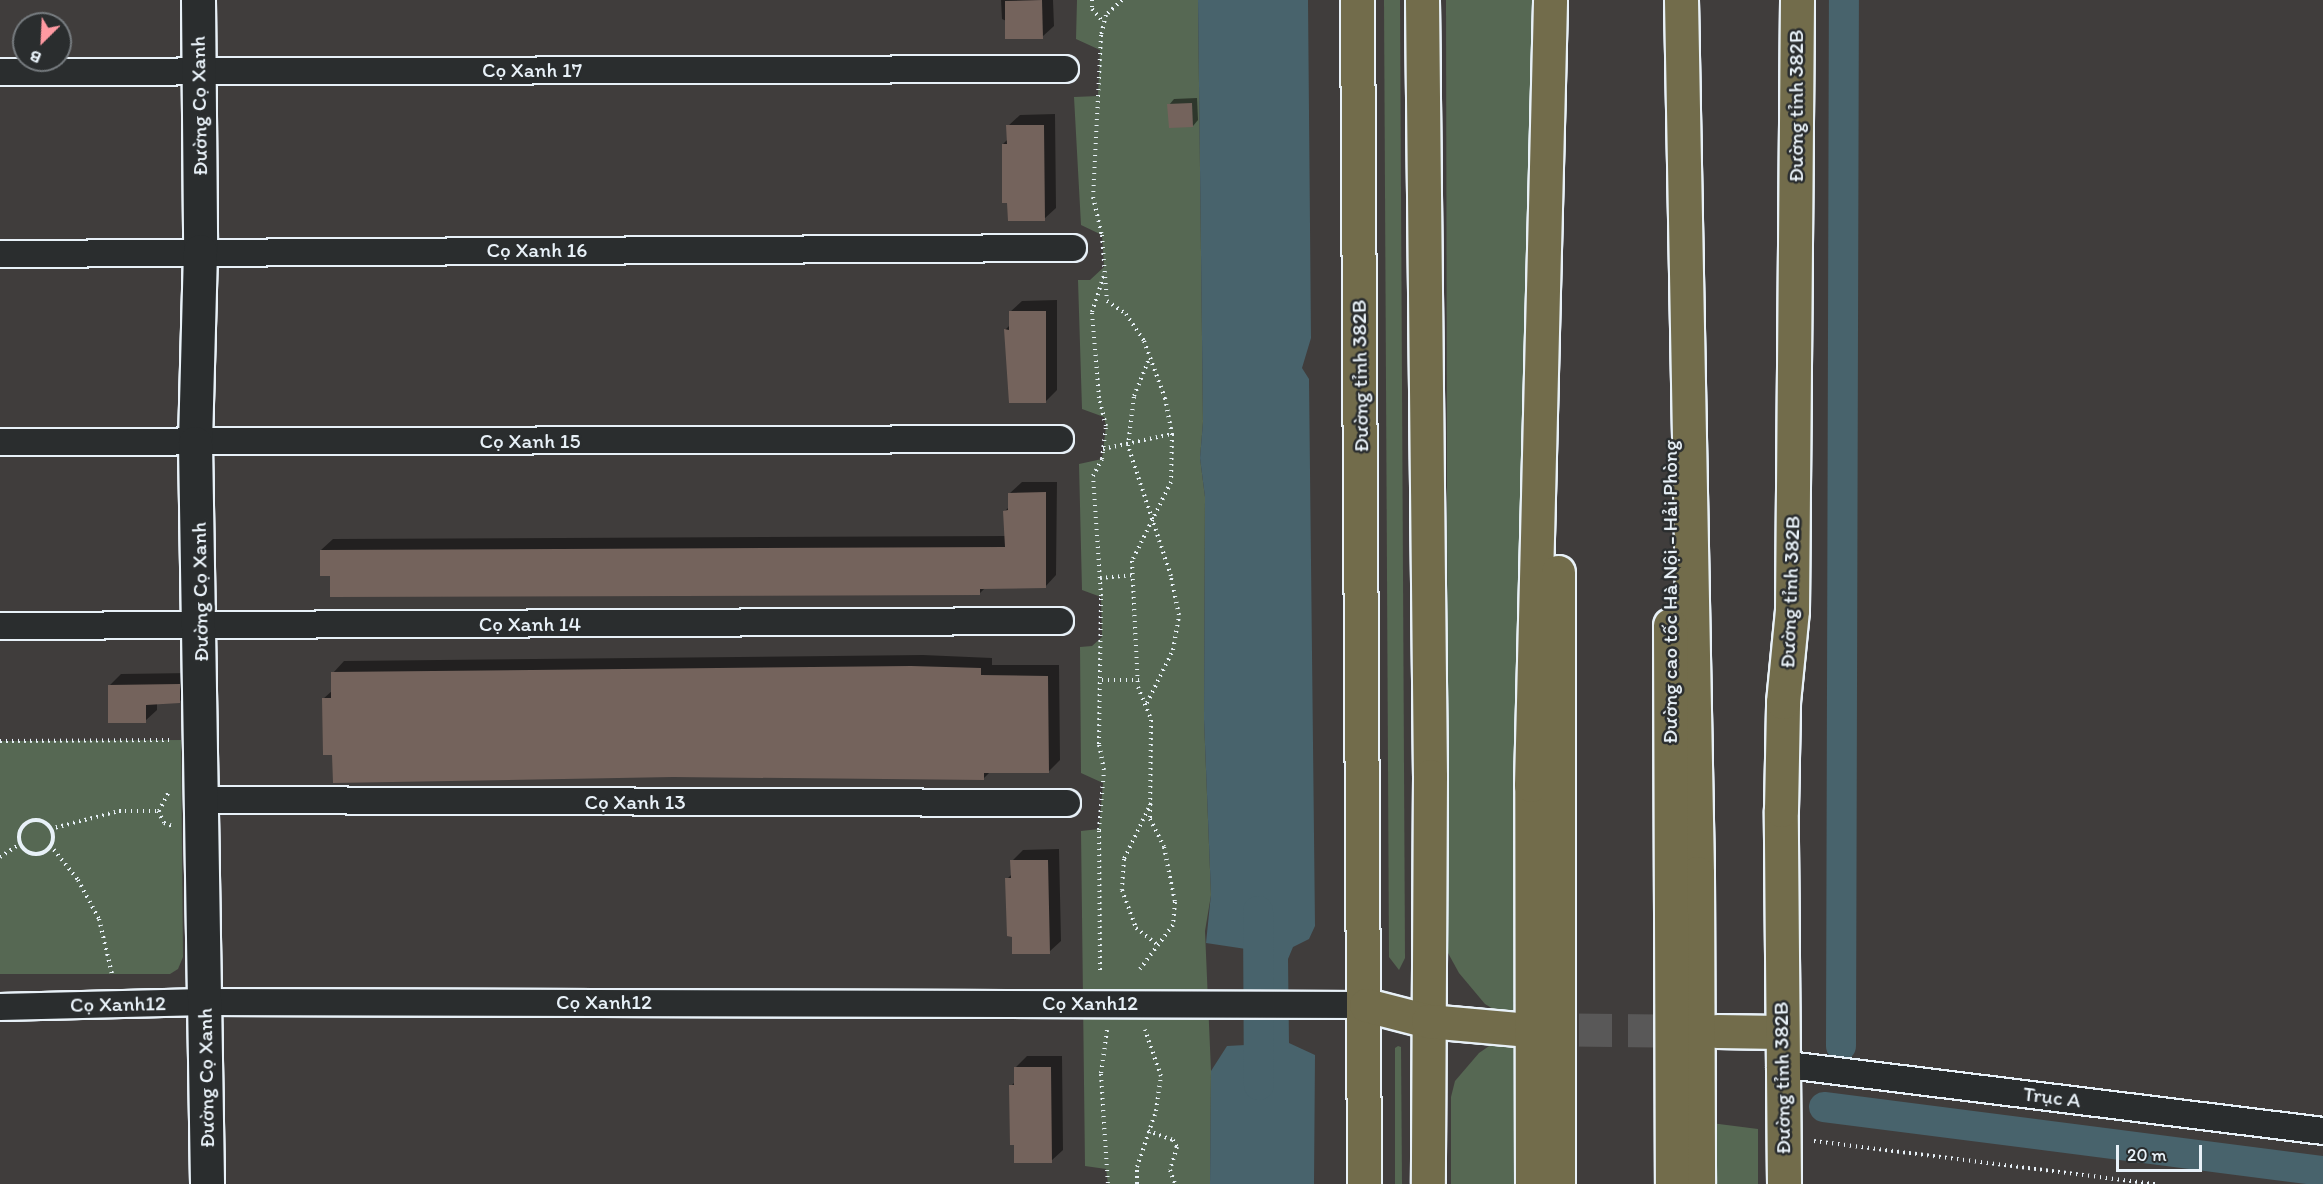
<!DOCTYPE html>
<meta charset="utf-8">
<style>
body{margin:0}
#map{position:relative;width:2323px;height:1184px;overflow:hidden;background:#403d3c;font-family:Itim,sans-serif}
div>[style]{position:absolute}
.green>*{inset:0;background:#566853}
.water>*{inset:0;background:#48636c}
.shadow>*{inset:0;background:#0007}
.canal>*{height:30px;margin:-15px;padding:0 15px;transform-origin:15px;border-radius:15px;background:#48636c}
.building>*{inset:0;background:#74635c}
.primary-tunnel>*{height:33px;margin-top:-16.5px;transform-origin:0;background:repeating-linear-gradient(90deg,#595858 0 33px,transparent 0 49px)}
.path>*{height:4px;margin-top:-2px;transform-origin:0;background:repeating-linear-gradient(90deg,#e8f1f8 0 1.5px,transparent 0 6px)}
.path>.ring{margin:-2px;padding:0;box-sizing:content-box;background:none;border:4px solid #e8f1f8;border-radius:50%}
.roads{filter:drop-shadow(2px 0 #e8f1f8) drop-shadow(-2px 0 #e8f1f8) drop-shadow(0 2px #e8f1f8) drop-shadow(0 -2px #e8f1f8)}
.minor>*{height:26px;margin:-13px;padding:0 13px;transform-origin:13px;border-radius:13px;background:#2a2d2e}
.tertiary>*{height:33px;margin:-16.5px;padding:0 16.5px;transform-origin:16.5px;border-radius:16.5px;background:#2a2d2e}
.primary>*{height:33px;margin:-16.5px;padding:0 16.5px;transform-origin:16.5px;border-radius:16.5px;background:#726c4b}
.motorway>*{height:33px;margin:-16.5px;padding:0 16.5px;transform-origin:16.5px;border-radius:16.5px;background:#726c4b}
span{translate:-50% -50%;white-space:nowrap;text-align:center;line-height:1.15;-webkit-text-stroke:5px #2a2d2e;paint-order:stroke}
.street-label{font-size:21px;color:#e8f1f8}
.north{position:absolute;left:12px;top:12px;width:60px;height:60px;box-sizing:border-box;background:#2a2d2e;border:2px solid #767b7f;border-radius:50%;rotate:204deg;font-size:16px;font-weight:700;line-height:24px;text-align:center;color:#e8f1f8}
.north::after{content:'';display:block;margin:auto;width:21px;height:27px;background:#ff9aa2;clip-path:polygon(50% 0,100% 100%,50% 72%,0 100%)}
.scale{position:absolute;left:2116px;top:1145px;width:86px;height:27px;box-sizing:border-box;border:3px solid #e8f1f8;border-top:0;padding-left:8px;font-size:18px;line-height:21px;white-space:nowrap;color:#e8f1f8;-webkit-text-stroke:4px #2a2d2e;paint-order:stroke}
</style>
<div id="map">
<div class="green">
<i style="clip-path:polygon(1077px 0,1198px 0,1203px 422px,1200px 458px,1205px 497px,1204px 719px,1211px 895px,1205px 931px,1211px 1071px,1210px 1184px,1108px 1184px,1106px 1169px,1085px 1166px,1081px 831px,1099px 829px,1103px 783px,1081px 773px,1080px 647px,1092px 646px,1102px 637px,1101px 597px,1082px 590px,1079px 464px,1102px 459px,1106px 426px,1104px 417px,1082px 409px,1078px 280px,1090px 280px,1104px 267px,1102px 235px,1081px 225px,1074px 97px,1098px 96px,1100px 50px,1076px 39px)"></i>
<i style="clip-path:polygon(1384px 0,1400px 0,1405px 958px,1399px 970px,1389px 957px)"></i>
<i style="clip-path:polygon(1446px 0,1532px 0,1518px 1019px,1508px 1018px,1485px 1004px,1459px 973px,1448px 953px)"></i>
<i style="clip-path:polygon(181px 740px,183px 957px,178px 969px,170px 974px,0 974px,0 741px)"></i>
<i style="clip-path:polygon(1518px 1035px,1518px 1184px,1451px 1184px,1451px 1097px,1455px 1081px,1479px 1053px,1495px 1042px)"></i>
<i style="clip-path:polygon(1398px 1046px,1401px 1047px,1402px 1184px,1395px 1184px,1395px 1048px)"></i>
<i style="clip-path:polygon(1711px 1123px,1758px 1129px,1758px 1184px,1710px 1184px)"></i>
</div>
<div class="water">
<i style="clip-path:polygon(1198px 0,1308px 0,1311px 338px,1302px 368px,1309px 379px,1315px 926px,1309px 939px,1293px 947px,1288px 959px,1289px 1043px,1315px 1055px,1314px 1184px,1210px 1184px,1211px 1071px,1227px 1046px,1264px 1044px,1266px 952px,1206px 943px,1211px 894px,1204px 719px,1205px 497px,1200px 458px,1203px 422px)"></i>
</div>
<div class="shadow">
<i style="clip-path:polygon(1001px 0,1053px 0,1054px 26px,1042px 37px,1002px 19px)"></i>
<i style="clip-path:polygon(1197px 98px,1198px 120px,1193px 126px,1169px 105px,1174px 99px)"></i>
<i style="clip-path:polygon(1055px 114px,1056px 208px,1044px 219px,1003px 144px,1008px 139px,1008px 126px,1020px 115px)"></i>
<i style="clip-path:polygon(1057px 300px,1057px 390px,1046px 401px,1005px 330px,1010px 325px,1010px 312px,1022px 301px)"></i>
<i style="clip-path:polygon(1022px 482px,1057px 482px,1056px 575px,1045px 587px,985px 588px,979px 594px,331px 574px,321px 550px,333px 539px,1006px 536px,1005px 511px,1010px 506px,1010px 493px)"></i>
<i style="clip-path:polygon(923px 655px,992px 658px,992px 665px,1059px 665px,1060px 760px,1049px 771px,990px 772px,984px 778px,334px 754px,323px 699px,333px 690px,333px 673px,344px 661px)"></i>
<i style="clip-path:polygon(191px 673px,191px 690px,180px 701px,157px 703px,157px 710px,145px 721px,110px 685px,121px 674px)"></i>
<i style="clip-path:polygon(1059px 849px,1061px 941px,1049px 952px,1007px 879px,1012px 874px,1012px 861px,1023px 850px)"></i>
<i style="clip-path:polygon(1027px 1056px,1062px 1056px,1063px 1150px,1051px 1161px,1011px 1086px,1016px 1081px,1015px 1068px)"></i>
</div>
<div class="canal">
<i style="left:1258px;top:911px;width:174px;rotate:89.7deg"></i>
<i style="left:1841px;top:1046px;width:1046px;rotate:-89.84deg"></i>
<i style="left:1824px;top:1107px;width:503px;rotate:7.31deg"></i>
</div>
<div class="building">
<i style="clip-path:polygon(1042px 0,1043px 39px,1005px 39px,1005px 1px)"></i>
<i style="clip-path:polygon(1192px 103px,1193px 127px,1169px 128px,1167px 104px)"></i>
<i style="clip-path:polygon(1006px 125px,1044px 125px,1045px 221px,1008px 221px,1007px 203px,1002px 203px,1002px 144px,1007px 144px)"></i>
<i style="clip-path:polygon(1009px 311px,1046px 311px,1046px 403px,1009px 403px,1004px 329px,1009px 330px)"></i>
<i style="clip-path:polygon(1046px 492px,1046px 588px,980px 589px,980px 595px,330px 597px,330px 576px,320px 576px,320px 550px,1005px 547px,1003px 511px,1008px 510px,1008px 493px)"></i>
<i style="clip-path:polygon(911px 666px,981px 668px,981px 675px,1048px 676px,1049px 773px,984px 773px,984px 780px,673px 777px,333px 783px,332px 755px,323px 755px,322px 698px,331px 698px,331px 672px)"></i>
<i style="clip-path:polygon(180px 684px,180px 703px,146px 705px,146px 723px,108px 723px,108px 685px)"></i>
<i style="clip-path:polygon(1010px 860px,1048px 860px,1050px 954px,1012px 954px,1012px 937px,1007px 936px,1005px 878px,1011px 878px)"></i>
<i style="clip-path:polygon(1014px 1067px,1051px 1067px,1052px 1163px,1014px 1163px,1014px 1145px,1010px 1145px,1009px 1085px,1014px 1085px)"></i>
</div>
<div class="primary-tunnel">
<i style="left:1530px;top:1029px;width:170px;rotate:0.7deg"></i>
</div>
<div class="path">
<i style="left:1092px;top:0;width:9px;rotate:90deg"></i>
<i style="left:1092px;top:9px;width:18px;rotate:49deg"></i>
<i style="left:1122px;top:0;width:22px;rotate:137deg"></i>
<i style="left:1106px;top:15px;width:21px;rotate:104deg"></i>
<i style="left:1101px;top:35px;width:162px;rotate:92.8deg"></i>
<i style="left:1093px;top:197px;width:39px;rotate:77deg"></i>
<i style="left:1102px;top:235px;width:66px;rotate:85.7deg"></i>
<i style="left:1107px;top:301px;width:23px;rotate:34deg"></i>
<i style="left:1126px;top:314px;width:32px;rotate:56deg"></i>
<i style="left:1144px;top:341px;width:61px;rotate:69.8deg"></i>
<i style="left:1165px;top:398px;width:37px;rotate:79deg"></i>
<i style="left:1172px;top:434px;width:48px;rotate:91.2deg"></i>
<i style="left:1171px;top:482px;width:88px;rotate:116.3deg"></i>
<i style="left:1132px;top:561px;width:126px;rotate:87.3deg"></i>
<i style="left:1138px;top:687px;width:35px;rotate:68deg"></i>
<i style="left:1151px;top:720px;width:99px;rotate:90.6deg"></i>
<i style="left:1150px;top:819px;width:31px;rotate:63deg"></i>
<i style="left:1164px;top:847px;width:56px;rotate:78.7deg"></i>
<i style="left:1175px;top:902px;width:23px;rotate:95deg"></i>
<i style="left:1173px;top:925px;width:55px;rotate:126.9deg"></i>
<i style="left:1103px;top:449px;width:71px;rotate:-12.3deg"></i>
<i style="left:1100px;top:578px;width:33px;rotate:-5deg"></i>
<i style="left:1102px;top:680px;width:37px"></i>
<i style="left:1147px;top:703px;width:59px;rotate:-63.9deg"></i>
<i style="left:1173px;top:650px;width:36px;rotate:-80deg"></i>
<i style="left:1179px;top:615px;width:40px;rotate:-102deg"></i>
<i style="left:1171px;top:576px;width:137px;rotate:-108.3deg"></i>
<i style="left:1128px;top:446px;width:50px;rotate:-83.2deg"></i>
<i style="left:1134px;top:396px;width:40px;rotate:-68deg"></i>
<i style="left:0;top:741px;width:169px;rotate:-0.3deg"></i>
<i style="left:1151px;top:803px;width:62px;rotate:115.7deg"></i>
<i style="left:1124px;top:859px;width:31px;rotate:94deg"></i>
<i style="left:1122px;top:890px;width:40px;rotate:69.8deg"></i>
<i style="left:1136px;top:928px;width:28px;rotate:38deg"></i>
<i style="left:159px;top:811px;width:22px;rotate:-63deg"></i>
<i class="ring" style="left:19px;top:820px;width:30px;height:30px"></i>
<i style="left:50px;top:829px;width:71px;rotate:-14.6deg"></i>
<i style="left:119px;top:811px;width:39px"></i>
<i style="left:158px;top:811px;width:13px;rotate:63deg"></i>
<i style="left:164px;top:823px;width:9px;rotate:21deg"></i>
<i style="left:50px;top:845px;width:45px;rotate:51.3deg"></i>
<i style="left:78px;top:880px;width:44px;rotate:61.7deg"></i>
<i style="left:99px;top:919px;width:57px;rotate:76.7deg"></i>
<i style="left:0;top:857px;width:24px;rotate:-33deg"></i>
<i style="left:1100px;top:970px;width:140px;rotate:-90.4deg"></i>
<i style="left:1099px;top:830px;width:60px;rotate:-85.2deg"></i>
<i style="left:1104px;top:770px;width:26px;rotate:-101deg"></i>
<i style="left:1099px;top:744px;width:148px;rotate:-89.2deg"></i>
<i style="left:1101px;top:596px;width:120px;rotate:-93.8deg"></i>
<i style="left:1093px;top:476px;width:19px;rotate:-62deg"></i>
<i style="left:1102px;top:459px;width:33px;rotate:-83deg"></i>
<i style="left:1106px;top:426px;width:29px;rotate:-104deg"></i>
<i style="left:1099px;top:398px;width:86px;rotate:-94.7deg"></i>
<i style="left:1092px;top:312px;width:42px;rotate:-72deg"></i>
<i style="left:1107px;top:1030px;width:44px;rotate:97.8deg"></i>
<i style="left:1101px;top:1074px;width:110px;rotate:86.4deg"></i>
<i style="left:1148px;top:1131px;width:27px;rotate:20deg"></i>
<i style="left:1173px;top:1140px;width:8px;rotate:60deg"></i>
<i style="left:1177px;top:1147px;width:24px;rotate:107deg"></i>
<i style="left:1170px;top:1170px;width:15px;rotate:70deg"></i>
<i style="left:1814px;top:1141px;width:345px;rotate:7.2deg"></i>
<i style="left:1137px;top:1184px;width:17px;rotate:-90deg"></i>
<i style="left:1137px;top:1167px;width:59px;rotate:-71.3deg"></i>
<i style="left:1156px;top:1111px;width:35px;rotate:-82deg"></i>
<i style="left:1161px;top:1076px;width:49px;rotate:-109.2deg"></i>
</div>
<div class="roads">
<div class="minor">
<i style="left:0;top:72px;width:1065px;rotate:-0.16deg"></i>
<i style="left:0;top:254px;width:1073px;rotate:-0.32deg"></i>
<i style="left:0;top:442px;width:1060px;rotate:-0.16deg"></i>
<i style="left:0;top:626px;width:1060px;rotate:-0.27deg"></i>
<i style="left:203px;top:800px;width:864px;rotate:0.2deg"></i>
<i style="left:0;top:1007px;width:205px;rotate:-1.4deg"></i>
<i style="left:205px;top:1002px;width:1161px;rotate:0.15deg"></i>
<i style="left:1780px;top:1064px;width:547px;rotate:7.03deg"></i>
</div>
<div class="tertiary">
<i style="left:198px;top:0;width:251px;rotate:89.5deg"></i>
<i style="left:200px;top:251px;width:192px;rotate:91.5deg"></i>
<i style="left:195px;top:443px;width:741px;rotate:89.07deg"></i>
</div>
<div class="primary">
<i style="left:1357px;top:0;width:1184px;rotate:89.66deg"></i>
<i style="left:1422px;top:0;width:776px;rotate:89.41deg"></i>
<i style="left:1430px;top:776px;width:408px;rotate:90.3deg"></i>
<i style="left:1366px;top:1005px;width:64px;rotate:14.5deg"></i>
<i style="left:1428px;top:1021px;width:90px;rotate:5.1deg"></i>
<i style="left:1717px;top:1031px;width:64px;rotate:0.9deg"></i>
<i style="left:1784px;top:1184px;width:374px;rotate:-90.5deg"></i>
<i style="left:1781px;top:810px;width:108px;rotate:-88.9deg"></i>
<i style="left:1783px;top:702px;width:92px;rotate:-84.4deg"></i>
<i style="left:1792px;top:610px;width:610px;rotate:-89.53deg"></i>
</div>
<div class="motorway">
<i style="left:1681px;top:0;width:873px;rotate:88.95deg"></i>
<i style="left:1697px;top:873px;width:311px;rotate:89.8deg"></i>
<i style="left:1670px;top:625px;width:559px;rotate:89.8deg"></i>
<i style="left:1532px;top:1184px;width:399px;rotate:-90.1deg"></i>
<i style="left:1531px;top:785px;width:785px;rotate:-88.61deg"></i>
<i style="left:1558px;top:1184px;width:612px;rotate:-90deg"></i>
</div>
</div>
<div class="street-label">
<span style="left:532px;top:70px">Cọ Xanh 17</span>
<span style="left:199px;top:106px;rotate:-91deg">Đường Cọ Xanh</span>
<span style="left:1796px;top:106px;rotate:-90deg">Đường tỉnh 382B</span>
<span style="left:537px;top:250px">Cọ Xanh 16</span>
<span style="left:1360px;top:376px;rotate:-91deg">Đường tỉnh 382B</span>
<span style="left:530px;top:441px">Cọ Xanh 15</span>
<span style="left:200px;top:592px;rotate:-91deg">Đường Cọ Xanh</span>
<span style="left:1670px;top:592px;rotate:-90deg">Đường cao tốc Hà Nội - Hải Phòng</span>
<span style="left:1790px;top:592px;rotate:-88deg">Đường tỉnh 382B</span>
<span style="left:530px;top:624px">Cọ Xanh 14</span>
<span style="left:635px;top:802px">Cọ Xanh 13</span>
<span style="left:604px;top:1002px">Cọ Xanh12</span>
<span style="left:1090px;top:1003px">Cọ Xanh12</span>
<span style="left:118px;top:1004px;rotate:-1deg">Cọ Xanh12</span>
<span style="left:206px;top:1078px;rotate:-91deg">Đường Cọ Xanh</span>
<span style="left:1782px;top:1078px;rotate:-91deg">Đường tỉnh 382B</span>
<span style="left:2052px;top:1097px;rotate:7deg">Trục A</span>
</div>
<div class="north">B</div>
<div class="scale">20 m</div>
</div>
